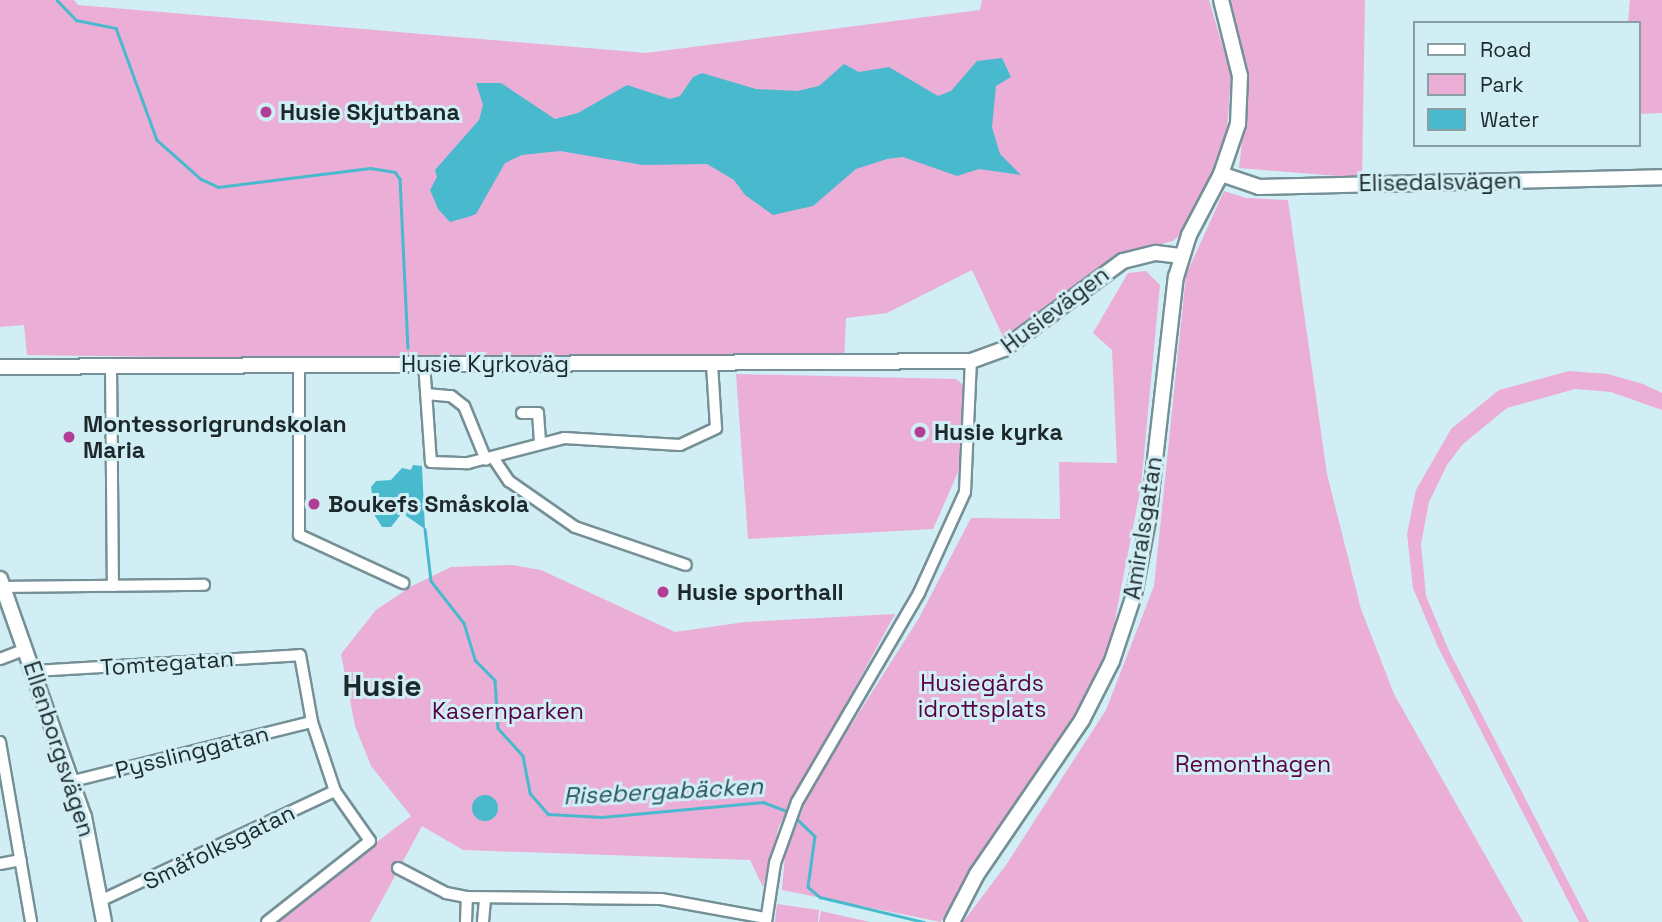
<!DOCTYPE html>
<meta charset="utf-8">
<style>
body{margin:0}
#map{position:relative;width:1662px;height:922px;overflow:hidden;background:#d1eef4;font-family:"Space Grotesk",sans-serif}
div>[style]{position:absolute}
.green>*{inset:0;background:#ebaed7}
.water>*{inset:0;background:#49b9ce}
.round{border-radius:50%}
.stream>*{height:2.5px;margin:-1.25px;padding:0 1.25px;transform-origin:1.25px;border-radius:1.25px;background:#49b9ce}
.roads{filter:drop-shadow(2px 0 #759096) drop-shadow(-2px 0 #759096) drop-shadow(0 2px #759096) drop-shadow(0 -2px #759096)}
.street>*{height:10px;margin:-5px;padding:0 5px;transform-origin:5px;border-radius:5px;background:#fff}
.secondary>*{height:14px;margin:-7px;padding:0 7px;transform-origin:7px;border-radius:7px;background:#fff}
.dots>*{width:19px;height:19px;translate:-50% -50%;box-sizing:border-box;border:4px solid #d1eef4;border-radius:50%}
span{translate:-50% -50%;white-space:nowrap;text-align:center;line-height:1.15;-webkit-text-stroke:6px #d1eef4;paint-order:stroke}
.poi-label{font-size:23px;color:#1d282b;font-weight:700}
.left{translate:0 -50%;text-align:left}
.street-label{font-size:23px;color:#1d282b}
.park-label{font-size:23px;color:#570045}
.water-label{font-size:24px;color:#275660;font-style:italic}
.district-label{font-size:30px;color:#1d282b;font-weight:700}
.legend{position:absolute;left:1413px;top:21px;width:228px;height:126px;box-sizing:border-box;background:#d1eef4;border:2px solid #899fa4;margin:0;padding:9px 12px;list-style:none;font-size:21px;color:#1d282b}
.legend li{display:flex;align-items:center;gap:14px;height:35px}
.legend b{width:35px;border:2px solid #899fa4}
</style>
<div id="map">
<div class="green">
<i style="clip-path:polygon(0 0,74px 0,78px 5px,646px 53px,980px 10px,982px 0,1209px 0,1231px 75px,1226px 144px,1182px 233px,1173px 241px,1113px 256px,1006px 343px,972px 270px,887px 313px,846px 318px,844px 361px,684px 364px,27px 355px,24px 325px,0 327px)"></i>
<i style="clip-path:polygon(1228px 0,1365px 0,1362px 178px,1239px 168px,1249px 81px)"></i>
<i style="clip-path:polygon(1630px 0,1662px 0,1662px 113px,1639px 114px,1639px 23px,1628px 23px)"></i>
<i style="clip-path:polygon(1224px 191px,1246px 198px,1288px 200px,1327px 474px,1361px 609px,1394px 694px,1523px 922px,963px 922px,1006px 865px,1106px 710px,1154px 586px,1186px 275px)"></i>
<i style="clip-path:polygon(1146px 271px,1160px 285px,1141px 486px,1108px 656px,1066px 742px,967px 875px,941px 922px,782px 890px,785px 855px,810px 790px,919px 618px,971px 518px,1060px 519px,1059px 462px,1117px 463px,1112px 350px,1093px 333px,1128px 273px)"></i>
<i style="clip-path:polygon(1569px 371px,1608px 374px,1643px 384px,1662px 393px,1662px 410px,1611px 392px,1575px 389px,1507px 408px,1463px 444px,1447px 465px,1429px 502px,1421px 544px,1426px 596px,1449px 651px,1589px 922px,1579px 922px,1438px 647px,1413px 588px,1407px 534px,1416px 490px,1451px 429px,1499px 390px)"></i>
<i style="clip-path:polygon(736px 374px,956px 379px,962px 384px,963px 461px,933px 529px,748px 539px)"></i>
<i style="clip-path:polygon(512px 565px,541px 570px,675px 632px,745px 622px,895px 614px,779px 826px,763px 887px,750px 860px,463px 850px,422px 826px,370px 922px,272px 922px,411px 816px,371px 766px,355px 726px,341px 654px,376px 610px,412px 586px,451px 567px)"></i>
<i style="clip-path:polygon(777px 904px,819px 910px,818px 922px,775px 922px)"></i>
<i style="clip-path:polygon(821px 911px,870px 922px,819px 922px)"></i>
</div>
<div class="water">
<i style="clip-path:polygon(1002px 58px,1011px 77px,996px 86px,992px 127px,1000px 154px,1021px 175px,979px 169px,957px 176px,903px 157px,887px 159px,856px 169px,813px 206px,773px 215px,745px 195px,734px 180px,707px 164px,643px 165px,560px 151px,522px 155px,505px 163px,476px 214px,468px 217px,450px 222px,438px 209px,430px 190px,437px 177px,435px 170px,479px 120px,483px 105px,476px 83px,501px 83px,555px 119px,578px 113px,627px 85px,670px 99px,680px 96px,693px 77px,702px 73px,756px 89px,797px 91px,819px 86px,844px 64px,859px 72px,889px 67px,938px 96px,951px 91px,977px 61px)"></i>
<i style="clip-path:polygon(413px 465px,422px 466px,425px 529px,402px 513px,391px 527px,382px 527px,375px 516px,371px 487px,376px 481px,391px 480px,402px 468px,411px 470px)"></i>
<i class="round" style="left:472px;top:795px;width:26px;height:26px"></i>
</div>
<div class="stream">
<i style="left:57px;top:0;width:28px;rotate:46deg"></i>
<i style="left:76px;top:20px;width:41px;rotate:11.3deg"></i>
<i style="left:116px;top:28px;width:119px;rotate:69.9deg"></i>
<i style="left:157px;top:140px;width:59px;rotate:41.6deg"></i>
<i style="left:201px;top:179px;width:19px;rotate:25deg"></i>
<i style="left:218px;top:187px;width:153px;rotate:-7.1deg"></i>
<i style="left:370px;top:168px;width:25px;rotate:9deg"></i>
<i style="left:395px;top:172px;width:9px;rotate:54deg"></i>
<i style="left:400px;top:179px;width:169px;rotate:87.3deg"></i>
<i style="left:425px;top:529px;width:52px;rotate:83.4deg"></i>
<i style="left:431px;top:581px;width:53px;rotate:51.8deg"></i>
<i style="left:464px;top:623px;width:39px;rotate:73deg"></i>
<i style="left:475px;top:660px;width:28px;rotate:45deg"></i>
<i style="left:495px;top:680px;width:48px;rotate:86.4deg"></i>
<i style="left:498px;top:728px;width:38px;rotate:48deg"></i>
<i style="left:523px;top:756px;width:38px;rotate:79deg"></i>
<i style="left:530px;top:793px;width:28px;rotate:49deg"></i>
<i style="left:548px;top:814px;width:54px;rotate:3.2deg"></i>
<i style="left:602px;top:817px;width:162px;rotate:-5.3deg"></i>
<i style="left:763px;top:802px;width:28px;rotate:21deg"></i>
<i style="left:794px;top:816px;width:29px;rotate:44deg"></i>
<i style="left:815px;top:836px;width:51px;rotate:97.8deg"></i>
<i style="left:808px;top:887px;width:16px;rotate:40deg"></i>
<i style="left:820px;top:897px;width:107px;rotate:13.5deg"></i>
</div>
<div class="roads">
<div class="street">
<i style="left:424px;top:363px;width:99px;rotate:86deg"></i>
<i style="left:431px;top:462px;width:37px;rotate:2deg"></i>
<i style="left:468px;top:463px;width:99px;rotate:-14.6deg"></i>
<i style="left:564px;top:438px;width:116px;rotate:3.5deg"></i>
<i style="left:680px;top:445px;width:40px;rotate:-25deg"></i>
<i style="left:716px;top:428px;width:64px;rotate:-93.6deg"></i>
<i style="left:111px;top:365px;width:221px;rotate:89.5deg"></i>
<i style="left:299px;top:367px;width:168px;rotate:90deg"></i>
<i style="left:299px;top:535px;width:115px;rotate:24.8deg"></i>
<i style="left:426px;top:394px;width:25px;rotate:5deg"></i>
<i style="left:451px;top:396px;width:16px;rotate:38deg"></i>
<i style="left:464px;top:406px;width:58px;rotate:67.8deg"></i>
<i style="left:522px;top:413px;width:16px"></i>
<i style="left:538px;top:413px;width:31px;rotate:86deg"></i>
<i style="left:494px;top:459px;width:27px;rotate:56deg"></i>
<i style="left:509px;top:481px;width:80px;rotate:34.9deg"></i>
<i style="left:575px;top:527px;width:117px;rotate:18.9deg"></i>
<i style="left:3px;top:587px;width:201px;rotate:-0.6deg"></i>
<i style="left:0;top:659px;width:28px;rotate:-21deg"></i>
<i style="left:34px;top:671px;width:266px;rotate:-3.4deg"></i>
<i style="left:300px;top:655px;width:68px;rotate:79.8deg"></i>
<i style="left:312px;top:722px;width:73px;rotate:71.6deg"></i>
<i style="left:335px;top:791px;width:61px;rotate:55deg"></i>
<i style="left:370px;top:841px;width:131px;rotate:141.8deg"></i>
<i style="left:0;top:742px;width:183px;rotate:80.2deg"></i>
<i style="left:73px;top:781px;width:246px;rotate:-13.9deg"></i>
<i style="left:0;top:864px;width:21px;rotate:-11deg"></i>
<i style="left:398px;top:868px;width:54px;rotate:27.5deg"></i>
<i style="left:446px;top:893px;width:21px;rotate:11deg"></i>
<i style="left:102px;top:900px;width:257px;rotate:-25.1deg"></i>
<i style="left:466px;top:922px;width:25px;rotate:-88deg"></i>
<i style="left:467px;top:897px;width:194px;rotate:0.6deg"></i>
<i style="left:661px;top:899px;width:107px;rotate:10.3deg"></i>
<i style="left:483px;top:922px;width:24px;rotate:-85deg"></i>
<i style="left:766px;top:922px;width:60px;rotate:-81.3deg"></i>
<i style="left:775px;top:863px;width:65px;rotate:-70.2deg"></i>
<i style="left:797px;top:802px;width:242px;rotate:-59.7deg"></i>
<i style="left:919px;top:593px;width:111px;rotate:-65.5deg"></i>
<i style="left:965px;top:492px;width:131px;rotate:-87.4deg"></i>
</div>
<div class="secondary">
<i style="left:1221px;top:174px;width:40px;rotate:18.9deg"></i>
<i style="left:1259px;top:187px;width:403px;rotate:-1.4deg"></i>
<i style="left:0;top:367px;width:971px;rotate:-0.35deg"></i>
<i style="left:971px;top:361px;width:35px;rotate:-20deg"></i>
<i style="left:1004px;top:349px;width:148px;rotate:-36.5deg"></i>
<i style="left:1123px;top:261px;width:34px;rotate:-14deg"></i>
<i style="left:1156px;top:253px;width:26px;rotate:7deg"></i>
<i style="left:0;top:579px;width:252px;rotate:70.6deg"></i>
<i style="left:84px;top:817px;width:107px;rotate:79.2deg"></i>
<i style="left:952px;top:922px;width:54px;rotate:-62.5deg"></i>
<i style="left:977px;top:874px;width:186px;rotate:-55.7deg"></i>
<i style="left:1082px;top:720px;width:66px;rotate:-63deg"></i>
<i style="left:1112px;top:661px;width:70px;rotate:-71.6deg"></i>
<i style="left:1134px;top:595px;width:75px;rotate:-79.3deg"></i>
<i style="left:1148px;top:521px;width:246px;rotate:-83.5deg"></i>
<i style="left:1176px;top:277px;width:44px;rotate:-72.8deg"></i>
<i style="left:1189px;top:235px;width:69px;rotate:-62.3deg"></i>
<i style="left:1221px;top:174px;width:53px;rotate:-71.2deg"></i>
<i style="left:1238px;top:124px;width:48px;rotate:-87.6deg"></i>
<i style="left:1240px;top:76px;width:78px;rotate:-104deg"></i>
</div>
</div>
<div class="dots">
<i style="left:266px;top:112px;background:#b23d94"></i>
<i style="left:920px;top:432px;background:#b23d94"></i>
<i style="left:69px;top:437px;background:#b23d94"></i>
<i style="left:314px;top:504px;background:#b23d94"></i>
<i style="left:663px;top:592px;background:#b23d94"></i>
</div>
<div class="poi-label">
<span class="left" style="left:280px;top:112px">Husie Skjutbana</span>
<span class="left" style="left:83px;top:437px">Montessorigrundskolan<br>Maria</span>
<span class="left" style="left:934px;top:432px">Husie kyrka</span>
<span class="left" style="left:328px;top:504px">Boukefs Småskola</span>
<span class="left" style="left:677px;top:592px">Husie sporthall</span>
</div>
<div class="street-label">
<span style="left:1440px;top:182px;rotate:-1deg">Elisedalsvägen</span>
<span style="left:1055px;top:310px;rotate:-37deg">Husievägen</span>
<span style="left:485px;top:364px">Husie Kyrkoväg</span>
<span style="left:1143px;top:528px;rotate:-81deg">Amiralsgatan</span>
<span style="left:167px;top:663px;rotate:-4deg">Tomtegatan</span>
<span style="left:59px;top:749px;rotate:72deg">Ellenborgsvägen</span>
<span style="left:192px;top:752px;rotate:-14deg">Pysslinggatan</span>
<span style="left:219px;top:847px;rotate:-26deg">Småfolksgatan</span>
</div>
<div class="park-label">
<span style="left:982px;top:696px">Husiegårds<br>idrottsplats</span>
<span style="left:508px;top:711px">Kasernparken</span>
<span style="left:1253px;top:764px">Remonthagen</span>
</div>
<div class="water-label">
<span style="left:663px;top:791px;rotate:-3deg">Risebergabäcken</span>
</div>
<div class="district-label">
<span style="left:382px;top:686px">Husie</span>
</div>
<ul class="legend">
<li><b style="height:9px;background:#fff"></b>Road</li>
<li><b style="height:19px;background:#ebaed7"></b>Park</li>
<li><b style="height:19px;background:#49b9ce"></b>Water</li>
</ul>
</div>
